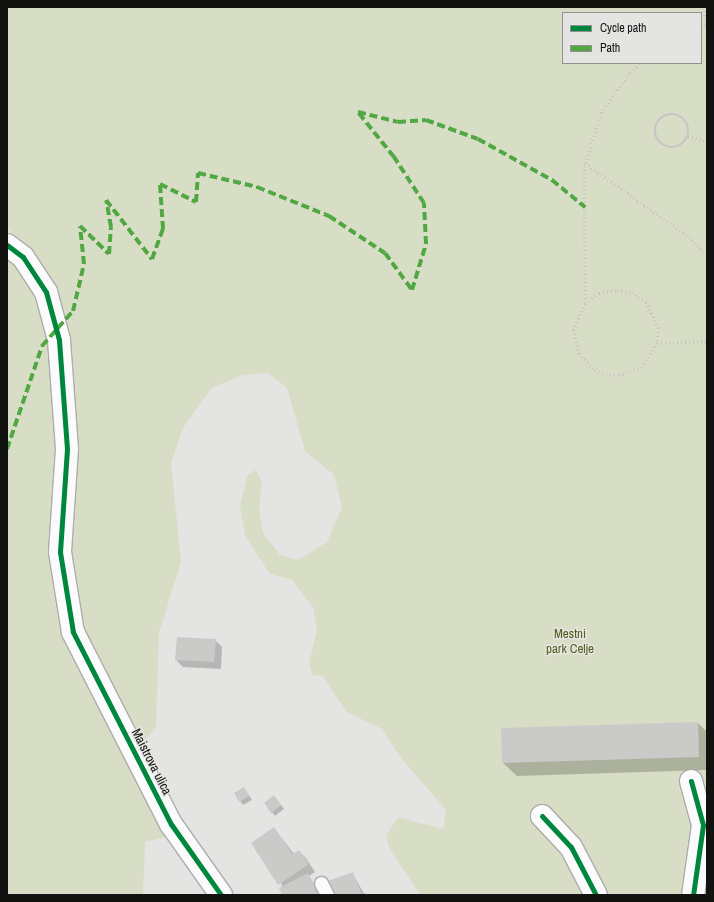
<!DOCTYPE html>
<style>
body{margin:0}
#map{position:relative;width:714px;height:902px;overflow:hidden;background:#e4e4e3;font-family:"Archivo Narrow",sans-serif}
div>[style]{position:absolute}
.green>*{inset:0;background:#d8dec5}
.shadow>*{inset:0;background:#0003}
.building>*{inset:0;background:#cacbc9}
.path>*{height:2.5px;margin-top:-1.25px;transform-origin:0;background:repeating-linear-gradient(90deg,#c4c5c4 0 1px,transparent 0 4px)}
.path>.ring{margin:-1.25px;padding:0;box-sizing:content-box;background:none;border:2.5px solid #c4c5c4;border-radius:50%}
.roads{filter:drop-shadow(1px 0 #acacab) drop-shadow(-1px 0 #acacab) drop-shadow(0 1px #acacab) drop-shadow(0 -1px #acacab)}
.service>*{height:13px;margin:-6.5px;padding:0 6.5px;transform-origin:6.5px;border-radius:6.5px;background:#fbfbfb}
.minor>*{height:22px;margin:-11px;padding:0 11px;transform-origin:11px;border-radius:11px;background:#fbfbfb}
.quiet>*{height:4px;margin-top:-2px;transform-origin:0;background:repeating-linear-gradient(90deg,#51a842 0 8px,transparent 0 12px)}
.cycleway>*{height:5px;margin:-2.5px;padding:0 2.5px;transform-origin:2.5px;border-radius:2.5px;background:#00873e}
span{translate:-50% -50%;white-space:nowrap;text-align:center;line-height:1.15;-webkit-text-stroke:3px #e4e5e2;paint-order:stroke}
.park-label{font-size:13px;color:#525e1a}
.street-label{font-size:13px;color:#121311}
.frame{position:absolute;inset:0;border:8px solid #121311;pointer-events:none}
.legend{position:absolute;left:562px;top:12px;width:140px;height:52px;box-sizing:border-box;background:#e4e5e2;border:1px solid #90918e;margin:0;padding:5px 7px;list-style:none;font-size:12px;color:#121311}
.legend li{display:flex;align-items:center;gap:8px;height:20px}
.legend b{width:20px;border:1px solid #90918e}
</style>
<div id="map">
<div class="green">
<i style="clip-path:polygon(evenodd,7px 7px,707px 7px,707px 895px,420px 894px,390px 850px,386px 836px,398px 817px,443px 829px,446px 810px,401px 758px,382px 729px,347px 712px,322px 676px,312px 675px,309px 662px,317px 630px,313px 607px,292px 580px,270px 574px,245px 536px,240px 506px,247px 476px,256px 470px,262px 482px,259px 508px,263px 533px,280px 555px,298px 560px,327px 542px,342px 507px,334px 475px,305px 451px,287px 388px,268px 373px,242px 375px,211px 389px,183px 428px,171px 463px,181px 562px,159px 633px,156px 728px,143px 741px,77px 617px,68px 574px,64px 324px,54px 282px,28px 245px,7px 229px,7px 7px,563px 13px,701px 13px,701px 63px,563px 63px,563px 13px)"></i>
<i style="clip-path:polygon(7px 248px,26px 270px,51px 334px,57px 422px,53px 574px,56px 602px,68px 634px,171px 836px,145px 842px,143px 895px,7px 895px)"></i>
</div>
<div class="shadow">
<i style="clip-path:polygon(215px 640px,222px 647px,221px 669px,183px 667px,176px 660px)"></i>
<i style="clip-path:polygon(698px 723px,707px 732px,707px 770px,517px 776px,503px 763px)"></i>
<i style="clip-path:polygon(244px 788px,252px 800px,243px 805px,235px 793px)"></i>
<i style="clip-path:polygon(277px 800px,284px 809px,275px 816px,265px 803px)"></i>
<i style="clip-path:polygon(274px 828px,294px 854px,299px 851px,306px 858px,315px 872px,309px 876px,321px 895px,283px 895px)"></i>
<i style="clip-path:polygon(352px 873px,365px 895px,334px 895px)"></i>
</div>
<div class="building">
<i style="clip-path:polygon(177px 637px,216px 639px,214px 662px,175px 660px)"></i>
<i style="clip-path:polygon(698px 722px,699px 757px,502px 763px,501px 728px)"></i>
<i style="clip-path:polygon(244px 787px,249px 796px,239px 802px,234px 793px)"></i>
<i style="clip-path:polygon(274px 795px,281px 805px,271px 813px,264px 803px)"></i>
<i style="clip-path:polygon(274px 827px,292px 854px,299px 850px,309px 864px,278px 885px,251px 843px)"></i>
<i style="clip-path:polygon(353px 872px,362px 895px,333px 895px,328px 881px)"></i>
<i style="clip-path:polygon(308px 873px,319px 895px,282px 895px,279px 888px)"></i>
</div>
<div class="path">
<i style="left:704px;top:7px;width:17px;rotate:80deg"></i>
<i style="left:701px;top:27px;width:7px;rotate:-27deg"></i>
<i class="ring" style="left:655px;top:114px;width:31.5px;height:31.5px"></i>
<i style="left:688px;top:136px;width:20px;rotate:15deg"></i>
<i style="left:585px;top:163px;width:128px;rotate:35.4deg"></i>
<i style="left:689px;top:237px;width:25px;rotate:45deg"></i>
<i style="left:585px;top:303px;width:17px;rotate:-36deg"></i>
<i style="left:599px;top:293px;width:18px;rotate:-9deg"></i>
<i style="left:617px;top:290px;width:15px;rotate:11deg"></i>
<i style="left:632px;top:293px;width:17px;rotate:33deg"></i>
<i style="left:646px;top:302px;width:29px;rotate:63deg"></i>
<i style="left:659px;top:328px;width:15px;rotate:98deg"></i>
<i style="left:657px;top:343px;width:28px;rotate:122deg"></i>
<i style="left:642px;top:367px;width:21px;rotate:157deg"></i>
<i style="left:623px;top:375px;width:16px;rotate:180deg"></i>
<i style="left:607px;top:375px;width:15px;rotate:-157deg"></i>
<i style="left:593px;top:369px;width:21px;rotate:-133deg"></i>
<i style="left:579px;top:354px;width:25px;rotate:-104deg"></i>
<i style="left:573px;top:330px;width:30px;rotate:-66deg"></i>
<i style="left:585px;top:303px;width:136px;rotate:-90.4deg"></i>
<i style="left:584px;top:167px;width:57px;rotate:-72.5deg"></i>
<i style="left:601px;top:113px;width:50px;rotate:-54.7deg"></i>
<i style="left:630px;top:72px;width:16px;rotate:-35deg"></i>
<i style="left:657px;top:343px;width:50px;rotate:-2.3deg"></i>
</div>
<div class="roads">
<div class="service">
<i style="left:321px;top:883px;width:13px;rotate:63deg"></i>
</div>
<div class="minor">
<i style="left:7px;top:245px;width:20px;rotate:37deg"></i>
<i style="left:23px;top:257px;width:42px;rotate:56.7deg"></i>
<i style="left:46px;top:292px;width:50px;rotate:74.8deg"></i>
<i style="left:59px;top:340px;width:109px;rotate:85.8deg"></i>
<i style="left:67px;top:449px;width:103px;rotate:93.9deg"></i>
<i style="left:60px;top:552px;width:81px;rotate:80.8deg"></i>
<i style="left:73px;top:632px;width:216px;rotate:63deg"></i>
<i style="left:171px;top:824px;width:87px;rotate:54.8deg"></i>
<i style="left:691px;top:781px;width:46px;rotate:74.7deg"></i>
<i style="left:703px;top:825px;width:71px;rotate:98.1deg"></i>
<i style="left:542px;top:816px;width:42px;rotate:46.9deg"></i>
<i style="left:571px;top:847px;width:54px;rotate:62.5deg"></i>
</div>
</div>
<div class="quiet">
<i style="left:7px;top:449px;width:109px;rotate:-71.2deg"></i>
<i style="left:42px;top:346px;width:47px;rotate:-48.5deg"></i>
<i style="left:73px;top:311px;width:48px;rotate:-76.8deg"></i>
<i style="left:84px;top:264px;width:38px;rotate:-96deg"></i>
<i style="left:80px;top:226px;width:40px;rotate:44deg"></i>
<i style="left:109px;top:254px;width:27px;rotate:-86deg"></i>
<i style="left:111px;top:227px;width:27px;rotate:-100deg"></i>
<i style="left:106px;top:200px;width:75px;rotate:52.1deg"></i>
<i style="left:152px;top:259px;width:32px;rotate:-70deg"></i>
<i style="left:163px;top:229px;width:45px;rotate:-93.8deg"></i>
<i style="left:160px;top:184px;width:40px;rotate:26.6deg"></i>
<i style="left:196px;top:202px;width:29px;rotate:-86deg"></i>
<i style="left:198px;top:173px;width:61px;rotate:13.3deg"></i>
<i style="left:257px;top:187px;width:78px;rotate:21.9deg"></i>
<i style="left:329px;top:216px;width:67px;rotate:33.5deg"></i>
<i style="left:385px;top:253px;width:46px;rotate:53.9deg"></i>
<i style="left:412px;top:290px;width:48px;rotate:-73.1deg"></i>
<i style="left:426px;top:244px;width:41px;rotate:-92.8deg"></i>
<i style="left:424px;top:203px;width:55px;rotate:-123.1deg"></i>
<i style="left:394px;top:157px;width:58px;rotate:-128.7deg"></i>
<i style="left:358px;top:112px;width:41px;rotate:14deg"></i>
<i style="left:398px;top:122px;width:28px;rotate:-4deg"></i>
<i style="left:426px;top:120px;width:55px;rotate:20.1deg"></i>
<i style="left:478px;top:139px;width:85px;rotate:29deg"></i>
<i style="left:552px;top:180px;width:43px;rotate:39.3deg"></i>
</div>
<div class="cycleway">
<i style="left:7px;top:245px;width:20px;rotate:37deg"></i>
<i style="left:23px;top:257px;width:42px;rotate:56.7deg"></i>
<i style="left:46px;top:292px;width:50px;rotate:74.8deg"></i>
<i style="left:59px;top:340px;width:109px;rotate:85.8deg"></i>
<i style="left:67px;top:449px;width:103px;rotate:93.9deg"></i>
<i style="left:60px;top:552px;width:81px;rotate:80.8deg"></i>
<i style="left:73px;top:632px;width:216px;rotate:63deg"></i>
<i style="left:171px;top:824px;width:87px;rotate:54.8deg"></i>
<i style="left:691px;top:781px;width:46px;rotate:74.7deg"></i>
<i style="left:703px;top:825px;width:71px;rotate:98.1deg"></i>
<i style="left:542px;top:816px;width:42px;rotate:46.9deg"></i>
<i style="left:571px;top:847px;width:54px;rotate:62.5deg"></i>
</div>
<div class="park-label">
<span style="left:570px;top:642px">Mestni<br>park Celje</span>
</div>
<div class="street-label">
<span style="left:151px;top:762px;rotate:63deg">Maistrova ulica</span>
</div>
<div class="frame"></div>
<ul class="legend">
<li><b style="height:5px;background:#00873e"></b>Cycle path</li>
<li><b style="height:5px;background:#51a842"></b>Path</li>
</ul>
</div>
